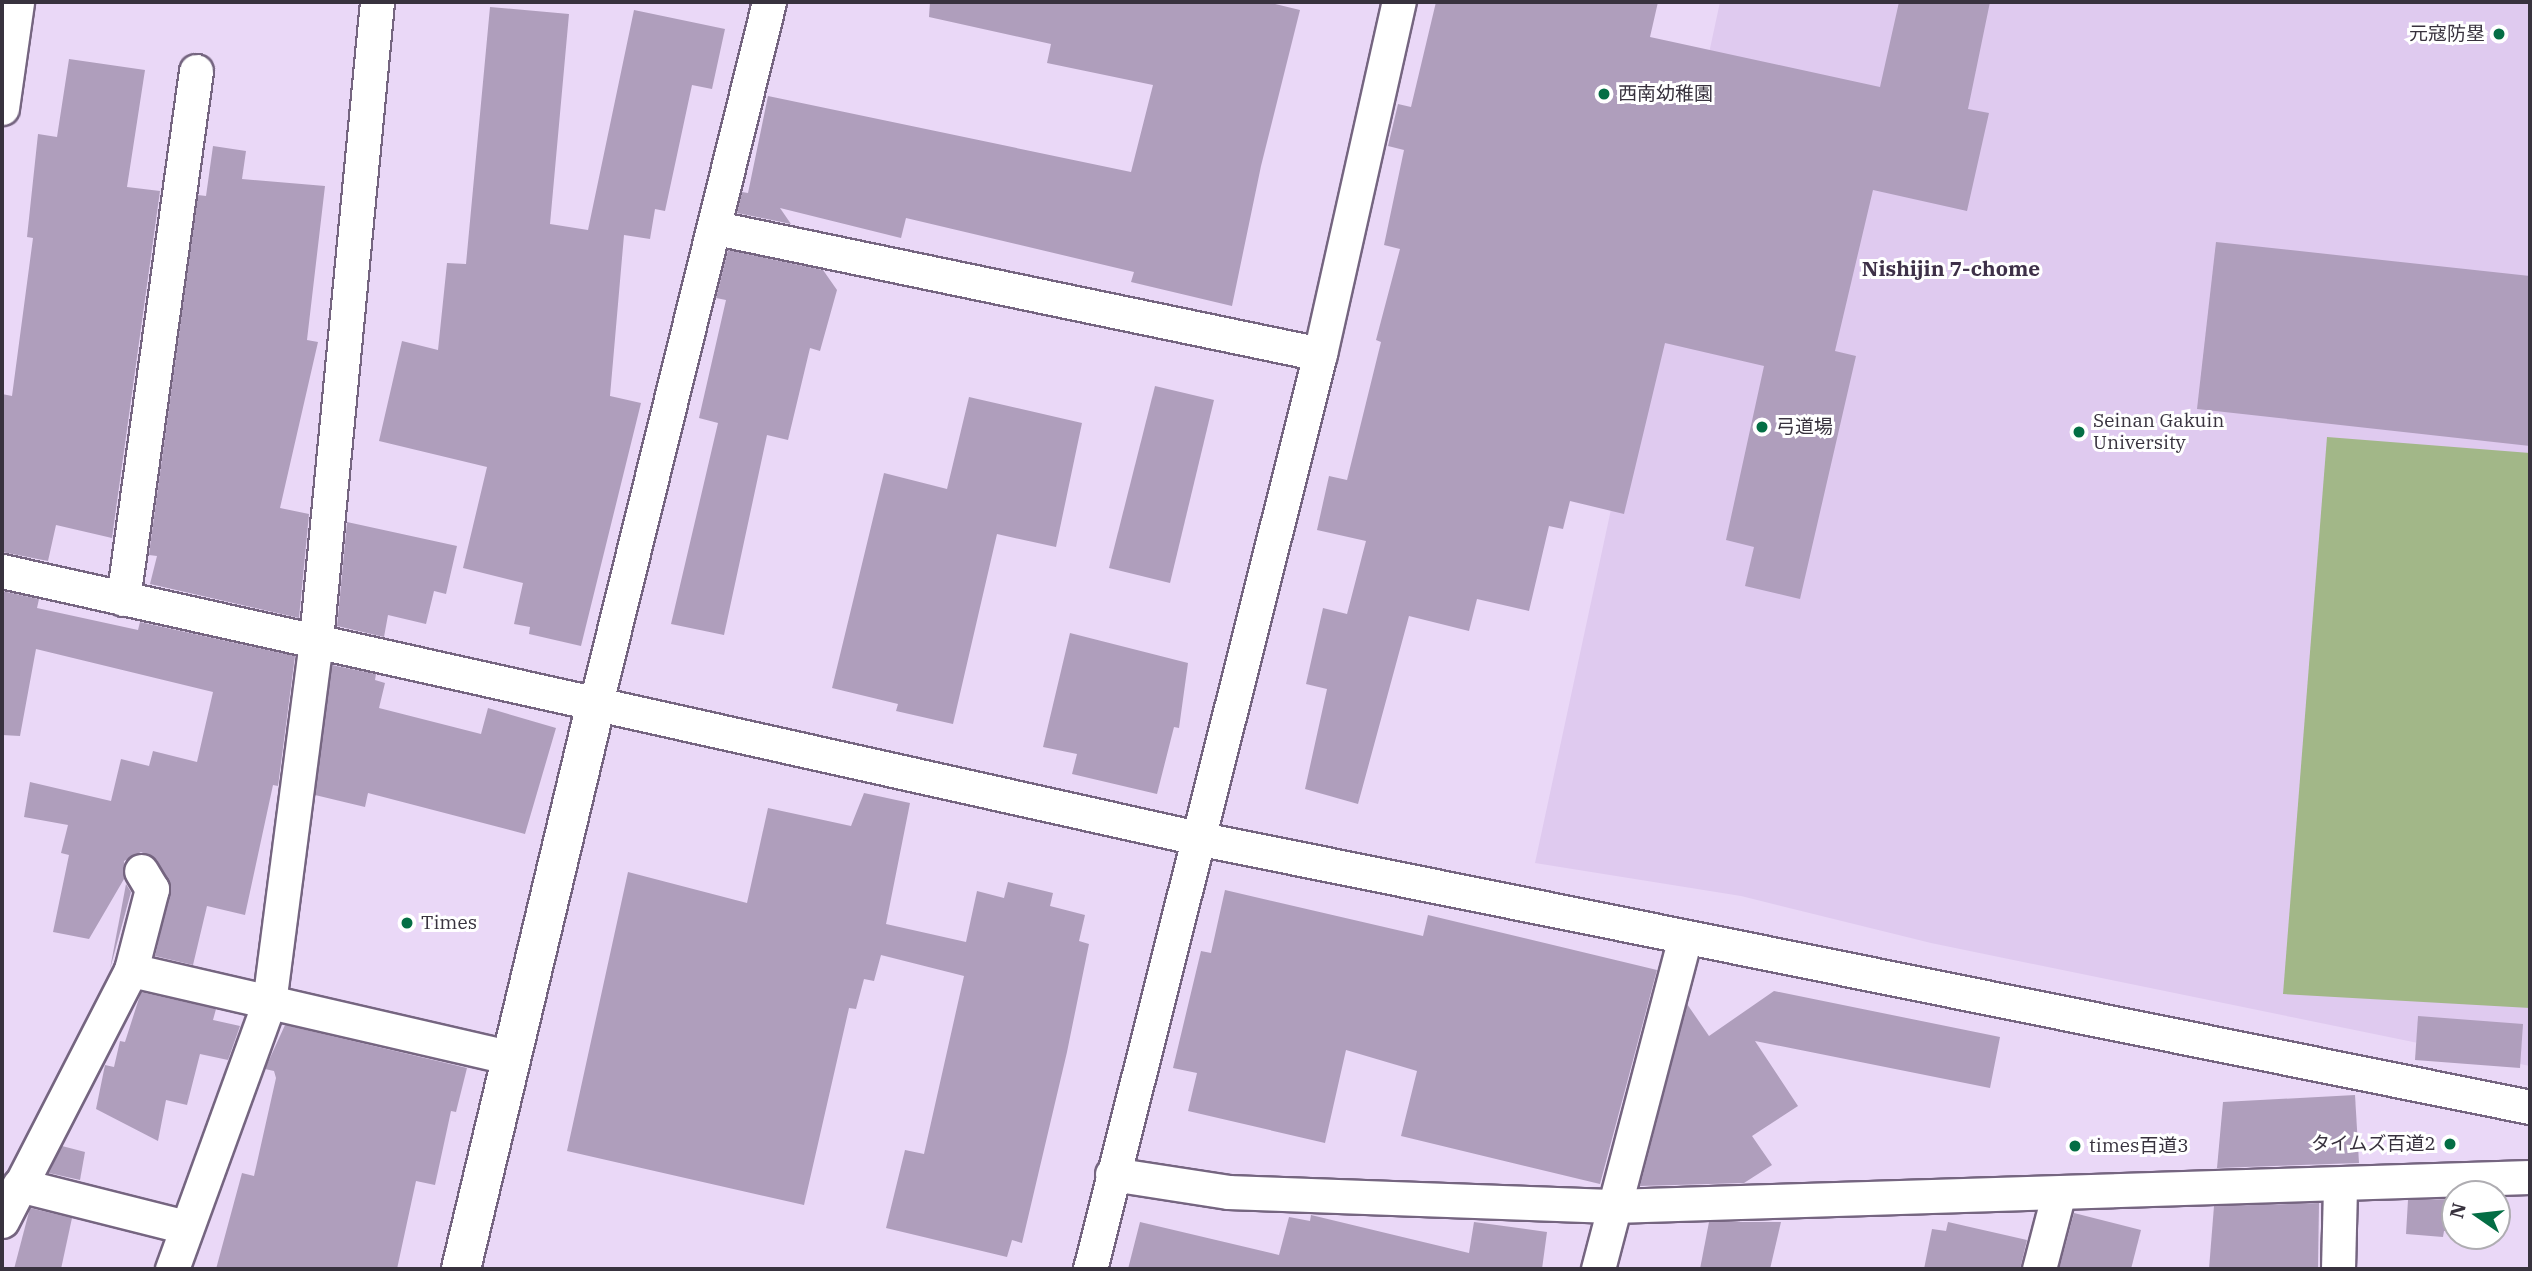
<!DOCTYPE html>
<meta charset="utf-8">
<style>
body{margin:0}
#map{position:relative;width:2532px;height:1271px;overflow:hidden;background:#ead8f7;font-family:"IBM Plex Serif","Noto Sans JP",serif}
div>[style]{position:absolute}
.built>*{inset:0;background:#dfcaef}
.green>*{inset:0;background:#a2b788}
.building>*{inset:0;background:#af9ebc}
.roads{filter:drop-shadow(2px 0 #756580) drop-shadow(-2px 0 #756580) drop-shadow(0 2px #756580) drop-shadow(0 -2px #756580)}
.minor>*{height:33px;margin:-16.5px;padding:0 16.5px;transform-origin:16.5px;border-radius:16.5px;background:#fff}
.tertiary>*{height:38px;margin:-19px;padding:0 19px;transform-origin:19px;border-radius:19px;background:#fff}
.dots>*{width:19px;height:19px;translate:-50% -50%;box-sizing:border-box;border:4px solid #fff;border-radius:50%}
span{translate:-50% -50%;white-space:nowrap;text-align:center;line-height:1.15;-webkit-text-stroke:6px #fff;paint-order:stroke}
.poi-label{font-size:19px;color:#38323e}
.right{translate:-100% -50%;text-align:right}
.left{translate:0 -50%;text-align:left}
.neighbourhood-label{font-size:21px;color:#3e3048;font-weight:700}
.frame{position:absolute;inset:0;border:4px solid #38323e;pointer-events:none}
.north{position:absolute;left:2441px;top:1180px;width:70px;height:70px;box-sizing:border-box;background:#fff;border:2px solid #afadb2;border-radius:50%;rotate:284deg;font-size:19px;font-weight:700;line-height:28px;text-align:center;color:#38323e}
.north::after{content:'';display:block;margin:auto;width:24px;height:32px;background:#046e45;clip-path:polygon(50% 0,100% 100%,50% 72%,0 100%)}
</style>
<div id="map">
<div class="built">
<i style="clip-path:polygon(1720px 2px,2530px 2px,2530px 1066px,1931px 943px,1741px 896px,1535px 863px)"></i>
</div>
<div class="green">
<i style="clip-path:polygon(2327px 437px,2530px 453px,2530px 1008px,2283px 994px)"></i>
</div>
<div class="building">
<i style="clip-path:polygon(930px 2px,1267px 2px,1300px 10px,1261px 166px,1232px 306px,1131px 282px,1134px 272px,906px 218px,901px 238px,780px 208px,791px 224px,737px 213px,742px 192px,748px 193px,768px 96px,1131px 172px,1153px 85px,1047px 63px,1051px 44px,929px 17px)"></i>
<i style="clip-path:polygon(1436px 2px,1658px 2px,1650px 37px,1880px 87px,1899px 2px,1990px 2px,1968px 109px,1989px 113px,1967px 211px,1873px 190px,1835px 351px,1856px 356px,1800px 599px,1745px 586px,1754px 547px,1726px 540px,1764px 366px,1665px 343px,1624px 514px,1570px 501px,1563px 529px,1549px 526px,1529px 611px,1477px 599px,1469px 631px,1409px 616px,1358px 804px,1305px 789px,1327px 689px,1306px 684px,1323px 608px,1347px 614px,1366px 541px,1317px 530px,1329px 476px,1347px 480px,1381px 342px,1376px 340px,1400px 249px,1384px 245px,1404px 150px,1388px 146px,1398px 104px,1411px 107px)"></i>
<i style="clip-path:polygon(490px 7px,569px 14px,550px 224px,588px 230px,634px 10px,725px 29px,712px 89px,692px 85px,665px 211px,655px 209px,650px 239px,624px 235px,610px 396px,641px 403px,581px 646px,529px 634px,530px 627px,514px 624px,523px 583px,463px 568px,487px 467px,379px 441px,402px 341px,438px 350px,447px 263px,466px 264px)"></i>
<i style="clip-path:polygon(69px 59px,145px 70px,127px 187px,160px 191px,112px 538px,56px 525px,48px 561px,2px 552px,2px 394px,12px 396px,33px 238px,27px 237px,38px 134px,57px 137px)"></i>
<i style="clip-path:polygon(213px 146px,246px 151px,242px 179px,325px 186px,307px 340px,318px 342px,280px 508px,309px 514px,299px 618px,150px 584px,157px 556px,149px 555px,150px 546px,198px 195px,206px 196px)"></i>
<i style="clip-path:polygon(2216px 242px,2530px 276px,2530px 446px,2197px 409px)"></i>
<i style="clip-path:polygon(728px 250px,823px 270px,837px 290px,820px 351px,810px 348px,788px 440px,767px 435px,724px 635px,671px 624px,718px 423px,699px 418px,726px 300px,716px 298px)"></i>
<i style="clip-path:polygon(1155px 386px,1214px 400px,1170px 583px,1109px 568px)"></i>
<i style="clip-path:polygon(969px 397px,1082px 423px,1056px 547px,997px 534px,953px 724px,896px 711px,898px 704px,832px 688px,884px 473px,947px 489px)"></i>
<i style="clip-path:polygon(347px 522px,457px 546px,446px 594px,434px 591px,426px 624px,388px 615px,384px 637px,337px 626px)"></i>
<i style="clip-path:polygon(2px 591px,39px 599px,37px 608px,138px 630px,140px 622px,295px 656px,278px 786px,273px 785px,245px 915px,207px 906px,193px 965px,155px 956px,171px 887px,157px 860px,141px 852px,124px 861px,124px 879px,89px 939px,53px 932px,69px 855px,61px 853px,68px 825px,24px 817px,30px 782px,111px 801px,121px 759px,149px 766px,153px 751px,197px 762px,213px 692px,36px 649px,20px 736px,2px 735px)"></i>
<i style="clip-path:polygon(1070px 633px,1188px 663px,1179px 728px,1174px 727px,1157px 794px,1072px 774px,1077px 754px,1043px 747px)"></i>
<i style="clip-path:polygon(332px 665px,376px 674px,375px 680px,385px 683px,379px 708px,481px 734px,488px 708px,556px 728px,525px 834px,368px 793px,365px 807px,315px 795px)"></i>
<i style="clip-path:polygon(864px 793px,910px 803px,886px 924px,966px 942px,977px 891px,1004px 898px,1008px 882px,1053px 893px,1050px 906px,1085px 915px,1079px 941px,1089px 944px,1067px 1052px,1022px 1243px,1012px 1240px,1007px 1257px,886px 1228px,905px 1150px,924px 1154px,964px 976px,881px 955px,874px 981px,864px 979px,856px 1009px,849px 1008px,804px 1205px,567px 1151px,628px 872px,747px 903px,768px 808px,851px 826px)"></i>
<i style="clip-path:polygon(126px 884px,131px 892px,110px 969px)"></i>
<i style="clip-path:polygon(1225px 890px,1423px 936px,1428px 915px,1657px 970px,1600px 1184px,1401px 1136px,1417px 1071px,1346px 1050px,1325px 1143px,1188px 1111px,1197px 1073px,1173px 1068px,1201px 951px,1211px 953px)"></i>
<i style="clip-path:polygon(1774px 991px,2000px 1037px,1990px 1088px,1755px 1041px,1798px 1106px,1752px 1136px,1772px 1165px,1744px 1183px,1640px 1186px,1687px 1004px,1709px 1036px)"></i>
<i style="clip-path:polygon(141px 992px,216px 1009px,213px 1020px,240px 1026px,228px 1060px,200px 1054px,187px 1105px,166px 1100px,158px 1141px,96px 1109px,105px 1065px,114px 1067px,120px 1041px,125px 1042px)"></i>
<i style="clip-path:polygon(2418px 1016px,2523px 1024px,2520px 1068px,2415px 1060px)"></i>
<i style="clip-path:polygon(285px 1025px,467px 1068px,456px 1112px,451px 1111px,435px 1185px,416px 1181px,397px 1269px,216px 1269px,242px 1173px,254px 1176px,276px 1078px,274px 1071px,265px 1069px)"></i>
<i style="clip-path:polygon(2355px 1095px,2359px 1163px,2217px 1168px,2223px 1102px)"></i>
<i style="clip-path:polygon(62px 1146px,85px 1152px,80px 1180px,49px 1173px)"></i>
<i style="clip-path:polygon(2455px 1199px,2455px 1231px,2444px 1231px,2443px 1237px,2406px 1234px,2408px 1200px)"></i>
<i style="clip-path:polygon(2319px 1203px,2318px 1267px,2209px 1269px,2214px 1206px)"></i>
<i style="clip-path:polygon(30px 1208px,72px 1218px,61px 1269px,14px 1269px)"></i>
<i style="clip-path:polygon(2074px 1213px,2141px 1230px,2131px 1269px,2059px 1269px)"></i>
<i style="clip-path:polygon(1311px 1215px,1469px 1253px,1474px 1222px,1547px 1232px,1542px 1269px,1128px 1269px,1140px 1222px,1279px 1255px,1289px 1217px,1310px 1221px)"></i>
<i style="clip-path:polygon(1709px 1222px,1781px 1222px,1770px 1269px,1700px 1269px)"></i>
<i style="clip-path:polygon(1948px 1222px,2027px 1240px,2020px 1269px,1924px 1269px,1932px 1229px,1946px 1231px)"></i>
</div>
<div class="roads">
<div class="minor">
<i style="left:2px;top:108px;width:107px;rotate:-81.9deg"></i>
<i style="left:716px;top:228px;width:617px;rotate:11.78deg"></i>
<i style="left:2px;top:571px;width:1224px;rotate:12.59deg"></i>
<i style="left:1197px;top:838px;width:1360px;rotate:11.41deg"></i>
<i style="left:123px;top:599px;width:533px;rotate:-82.13deg"></i>
<i style="left:596px;top:703px;width:722px;rotate:-76.14deg"></i>
<i style="left:131px;top:970px;width:390px;rotate:13deg"></i>
<i style="left:1112px;top:1174px;width:117px;rotate:8.8deg"></i>
<i style="left:1228px;top:1192px;width:385px;rotate:2.1deg"></i>
<i style="left:1613px;top:1206px;width:917px;rotate:-1.81deg"></i>
<i style="left:19px;top:1185px;width:172px;rotate:14.1deg"></i>
<i style="left:2px;top:1221px;width:282px;rotate:-62.8deg"></i>
<i style="left:131px;top:970px;width:84px;rotate:-75.5deg"></i>
<i style="left:152px;top:889px;width:21px;rotate:-121deg"></i>
<i style="left:172px;top:1269px;width:283px;rotate:-70deg"></i>
<i style="left:269px;top:1003px;width:366px;rotate:-82.6deg"></i>
<i style="left:316px;top:640px;width:641px;rotate:-84.54deg"></i>
<i style="left:1090px;top:1269px;width:943px;rotate:-75.89deg"></i>
<i style="left:1320px;top:354px;width:361px;rotate:-77.4deg"></i>
<i style="left:1598px;top:1269px;width:342px;rotate:-75.3deg"></i>
<i style="left:2039px;top:1269px;width:75px;rotate:-75.4deg"></i>
<i style="left:2338px;top:1269px;width:84px;rotate:-88.6deg"></i>
</div>
<div class="tertiary">
<i style="left:461px;top:1269px;width:582px;rotate:-76.58deg"></i>
</div>
</div>
<div class="dots">
<i style="left:2499px;top:34px;background:#046e45"></i>
<i style="left:1604px;top:94px;background:#046e45"></i>
<i style="left:1762px;top:427px;background:#046e45"></i>
<i style="left:2079px;top:432px;background:#046e45"></i>
<i style="left:407px;top:923px;background:#046e45"></i>
<i style="left:2450px;top:1144px;background:#046e45"></i>
<i style="left:2075px;top:1146px;background:#046e45"></i>
</div>
<div class="poi-label">
<span class="right" style="left:2485px;top:34px">元寇防塁</span>
<span class="left" style="left:1618px;top:94px">西南幼稚園</span>
<span class="left" style="left:2093px;top:432px">Seinan Gakuin<br>University</span>
<span class="left" style="left:1776px;top:427px">弓道場</span>
<span class="left" style="left:421px;top:923px">Times</span>
<span class="right" style="left:2436px;top:1144px">タイムズ百道2</span>
<span class="left" style="left:2089px;top:1146px">times百道3</span>
</div>
<div class="neighbourhood-label">
<span style="left:1951px;top:268px">Nishijin 7-chome</span>
</div>
<div class="frame"></div>
<div class="north">N</div>
</div>
